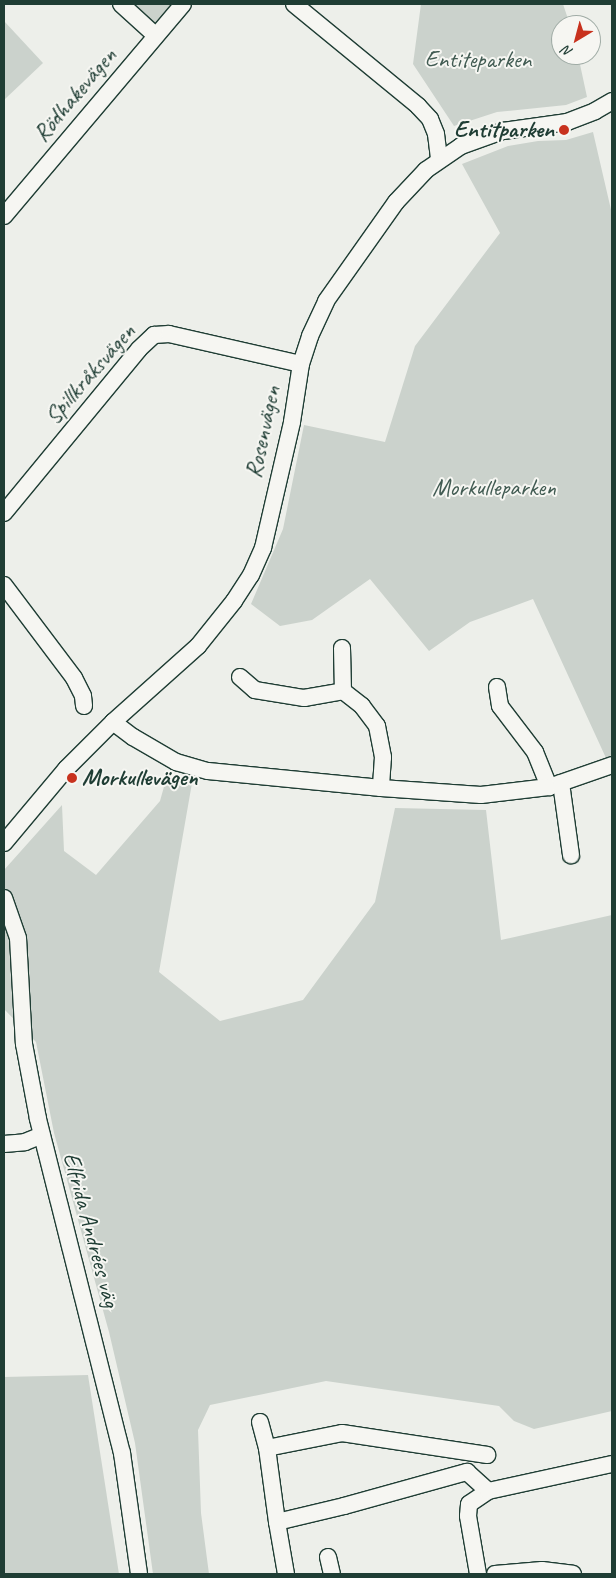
<!DOCTYPE html>
<meta charset="utf-8">
<style>
body{margin:0}
#map{position:relative;width:616px;height:1578px;overflow:hidden;background:#edefea;font-family:Caveat,sans-serif}
div>[style]{position:absolute}
.green>*{inset:0;background:#cbd2cc}
.roads{filter:drop-shadow(1px 0 #1f3d34) drop-shadow(-1px 0 #1f3d34) drop-shadow(0 1px #1f3d34) drop-shadow(0 -1px #1f3d34)}
.minor>*{height:16px;margin:-8px;padding:0 8px;transform-origin:8px;border-radius:8px;background:#f6f6f2}
.dots>*{width:14px;height:14px;translate:-50% -50%;box-sizing:border-box;border:2px solid #f6f6f2;border-radius:50%}
span{translate:-50% -50%;white-space:nowrap;text-align:center;line-height:1.15;-webkit-text-stroke:4px #f6f6f2;paint-order:stroke}
.park-label{font-size:24px;color:#415b52}
.street-label{font-size:24px;color:#1f3d34}
.poi-label{font-size:24px;color:#1f3d34;font-weight:700}
.right{translate:-100% -50%;text-align:right}
.left{translate:0 -50%;text-align:left}
.frame{position:absolute;inset:0;border:5px solid #1f3d34;pointer-events:none}
.north{position:absolute;left:551px;top:15px;width:50px;height:50px;box-sizing:border-box;background:#f6f6f2;border:1px solid #a0aca6;border-radius:50%;rotate:217deg;font-size:14px;font-weight:700;line-height:20px;text-align:center;color:#1f3d34}
.north::after{content:'';display:block;margin:auto;width:18px;height:22px;background:#c8321e;clip-path:polygon(50% 0,100% 100%,50% 72%,0 100%)}
</style>
<div id="map">
<div class="green">
<i style="clip-path:polygon(121px 4px,183px 4px,156px 36px)"></i>
<i style="clip-path:polygon(421px 4px,563px 4px,570px 25px,561px 25px,561px 55px,578px 55px,587px 97px,566px 105px,497px 112px,454px 126px,413px 64px)"></i>
<i style="clip-path:polygon(4px 21px,43px 63px,4px 100px)"></i>
<i style="clip-path:polygon(593px 132px,612px 214px,612px 755px,606px 758px,533px 599px,470px 622px,429px 651px,370px 579px,312px 620px,280px 626px,251px 604px,283px 529px,304px 425px,385px 442px,415px 346px,500px 233px,462px 164px,508px 146px,538px 141px,566px 140px)"></i>
<i style="clip-path:polygon(167px 776px,192px 783px,159px 972px,220px 1021px,303px 1000px,375px 902px,395px 808px,486px 810px,501px 940px,612px 915px,612px 1411px,534px 1429px,514px 1421px,499px 1406px,326px 1381px,210px 1405px,198px 1430px,201px 1513px,209px 1574px,153px 1574px,135px 1443px,109px 1332px,54px 1133px,36px 1042px,4px 1009px,4px 870px,62px 805px,64px 851px,96px 875px,160px 801px)"></i>
<i style="clip-path:polygon(88px 1375px,119px 1574px,4px 1574px,4px 1377px)"></i>
</div>
<div class="roads">
<div class="minor">
<i style="left:121px;top:4px;width:47px;rotate:42.4deg"></i>
<i style="left:294px;top:4px;width:161px;rotate:39.4deg"></i>
<i style="left:418px;top:106px;width:18px;rotate:47deg"></i>
<i style="left:430px;top:119px;width:16px;rotate:68deg"></i>
<i style="left:436px;top:134px;width:26px;rotate:83deg"></i>
<i style="left:4px;top:216px;width:277px;rotate:-49.8deg"></i>
<i style="left:4px;top:513px;width:212px;rotate:-50.5deg"></i>
<i style="left:139px;top:349px;width:21px;rotate:-43deg"></i>
<i style="left:154px;top:335px;width:15px;rotate:-4deg"></i>
<i style="left:169px;top:334px;width:135px;rotate:12.8deg"></i>
<i style="left:4px;top:585px;width:116px;rotate:53deg"></i>
<i style="left:74px;top:678px;width:20px;rotate:63deg"></i>
<i style="left:83px;top:696px;width:10px;rotate:84deg"></i>
<i style="left:342px;top:648px;width:43px;rotate:88.7deg"></i>
<i style="left:343px;top:691px;width:24px;rotate:38deg"></i>
<i style="left:362px;top:706px;width:25px;rotate:53deg"></i>
<i style="left:377px;top:726px;width:32px;rotate:79deg"></i>
<i style="left:383px;top:757px;width:31px;rotate:94deg"></i>
<i style="left:240px;top:677px;width:20px;rotate:41deg"></i>
<i style="left:255px;top:690px;width:50px;rotate:9.3deg"></i>
<i style="left:304px;top:698px;width:40px;rotate:-10deg"></i>
<i style="left:497px;top:687px;width:19px;rotate:81deg"></i>
<i style="left:500px;top:706px;width:58px;rotate:52.7deg"></i>
<i style="left:535px;top:752px;width:38px;rotate:68deg"></i>
<i style="left:113px;top:722px;width:25px;rotate:37deg"></i>
<i style="left:133px;top:737px;width:50px;rotate:30.2deg"></i>
<i style="left:176px;top:762px;width:33px;rotate:16deg"></i>
<i style="left:208px;top:771px;width:174px;rotate:5.6deg"></i>
<i style="left:381px;top:788px;width:100px;rotate:4deg"></i>
<i style="left:481px;top:795px;width:68px;rotate:-6.7deg"></i>
<i style="left:549px;top:787px;width:67px;rotate:-19.2deg"></i>
<i style="left:561px;top:783px;width:73px;rotate:82.1deg"></i>
<i style="left:4px;top:843px;width:97px;rotate:-50deg"></i>
<i style="left:66px;top:769px;width:66px;rotate:-45deg"></i>
<i style="left:113px;top:722px;width:114px;rotate:-41.8deg"></i>
<i style="left:198px;top:646px;width:58px;rotate:-51.3deg"></i>
<i style="left:234px;top:601px;width:31px;rotate:-57deg"></i>
<i style="left:251px;top:575px;width:30px;rotate:-66deg"></i>
<i style="left:263px;top:548px;width:129px;rotate:-77deg"></i>
<i style="left:292px;top:422px;width:59px;rotate:-81.2deg"></i>
<i style="left:301px;top:364px;width:29px;rotate:-72deg"></i>
<i style="left:310px;top:336px;width:38px;rotate:-65deg"></i>
<i style="left:326px;top:301px;width:121px;rotate:-54.7deg"></i>
<i style="left:396px;top:202px;width:44px;rotate:-46.8deg"></i>
<i style="left:426px;top:170px;width:42px;rotate:-34.4deg"></i>
<i style="left:461px;top:146px;width:45px;rotate:-19.7deg"></i>
<i style="left:503px;top:131px;width:65px;rotate:-8deg"></i>
<i style="left:567px;top:122px;width:30px;rotate:-21deg"></i>
<i style="left:595px;top:111px;width:20px;rotate:-30deg"></i>
<i style="left:4px;top:898px;width:42px;rotate:70.7deg"></i>
<i style="left:18px;top:938px;width:106px;rotate:86.8deg"></i>
<i style="left:24px;top:1044px;width:76px;rotate:79.4deg"></i>
<i style="left:38px;top:1119px;width:344px;rotate:75.9deg"></i>
<i style="left:122px;top:1453px;width:122px;rotate:82deg"></i>
<i style="left:4px;top:1144px;width:21px;rotate:-5deg"></i>
<i style="left:25px;top:1142px;width:18px;rotate:-22deg"></i>
<i style="left:260px;top:1422px;width:27px;rotate:75deg"></i>
<i style="left:267px;top:1448px;width:75px;rotate:82.3deg"></i>
<i style="left:267px;top:1448px;width:76px;rotate:-11.3deg"></i>
<i style="left:342px;top:1433px;width:147px;rotate:8.6deg"></i>
<i style="left:328px;top:1557px;width:17px;rotate:77deg"></i>
<i style="left:286px;top:1574px;width:53px;rotate:-99.8deg"></i>
<i style="left:277px;top:1522px;width:69px;rotate:-13.4deg"></i>
<i style="left:344px;top:1506px;width:128px;rotate:-15.5deg"></i>
<i style="left:467px;top:1472px;width:28px;rotate:42deg"></i>
<i style="left:478px;top:1574px;width:59px;rotate:-99.8deg"></i>
<i style="left:468px;top:1516px;width:12px;rotate:-85deg"></i>
<i style="left:469px;top:1504px;width:23px;rotate:-34deg"></i>
<i style="left:488px;top:1491px;width:127px;rotate:-12.3deg"></i>
<i style="left:495px;top:1574px;width:47px;rotate:-4.9deg"></i>
<i style="left:542px;top:1570px;width:31px;rotate:7deg"></i>
</div>
</div>
<div class="dots">
<i style="left:564px;top:130px;background:#c8321e"></i>
<i style="left:72px;top:778px;background:#c8321e"></i>
</div>
<div class="park-label">
<span style="left:478px;top:60px">Entiteparken</span>
<span style="left:494px;top:488px">Morkulleparken</span>
</div>
<div class="street-label">
<span style="left:75px;top:95px;rotate:-50deg">Rödhakevägen</span>
<span style="left:90px;top:374px;rotate:-49deg">Spillkråksvägen</span>
<span style="left:263px;top:432px;rotate:-78deg">Rosenvägen</span>
<span style="left:91px;top:1230px;rotate:75deg">Elfrida Andrées väg</span>
</div>
<div class="poi-label">
<span class="right" style="left:554px;top:130px">Entitparken</span>
<span class="left" style="left:82px;top:778px">Morkullevägen</span>
</div>
<div class="frame"></div>
<div class="north">N</div>
</div>
